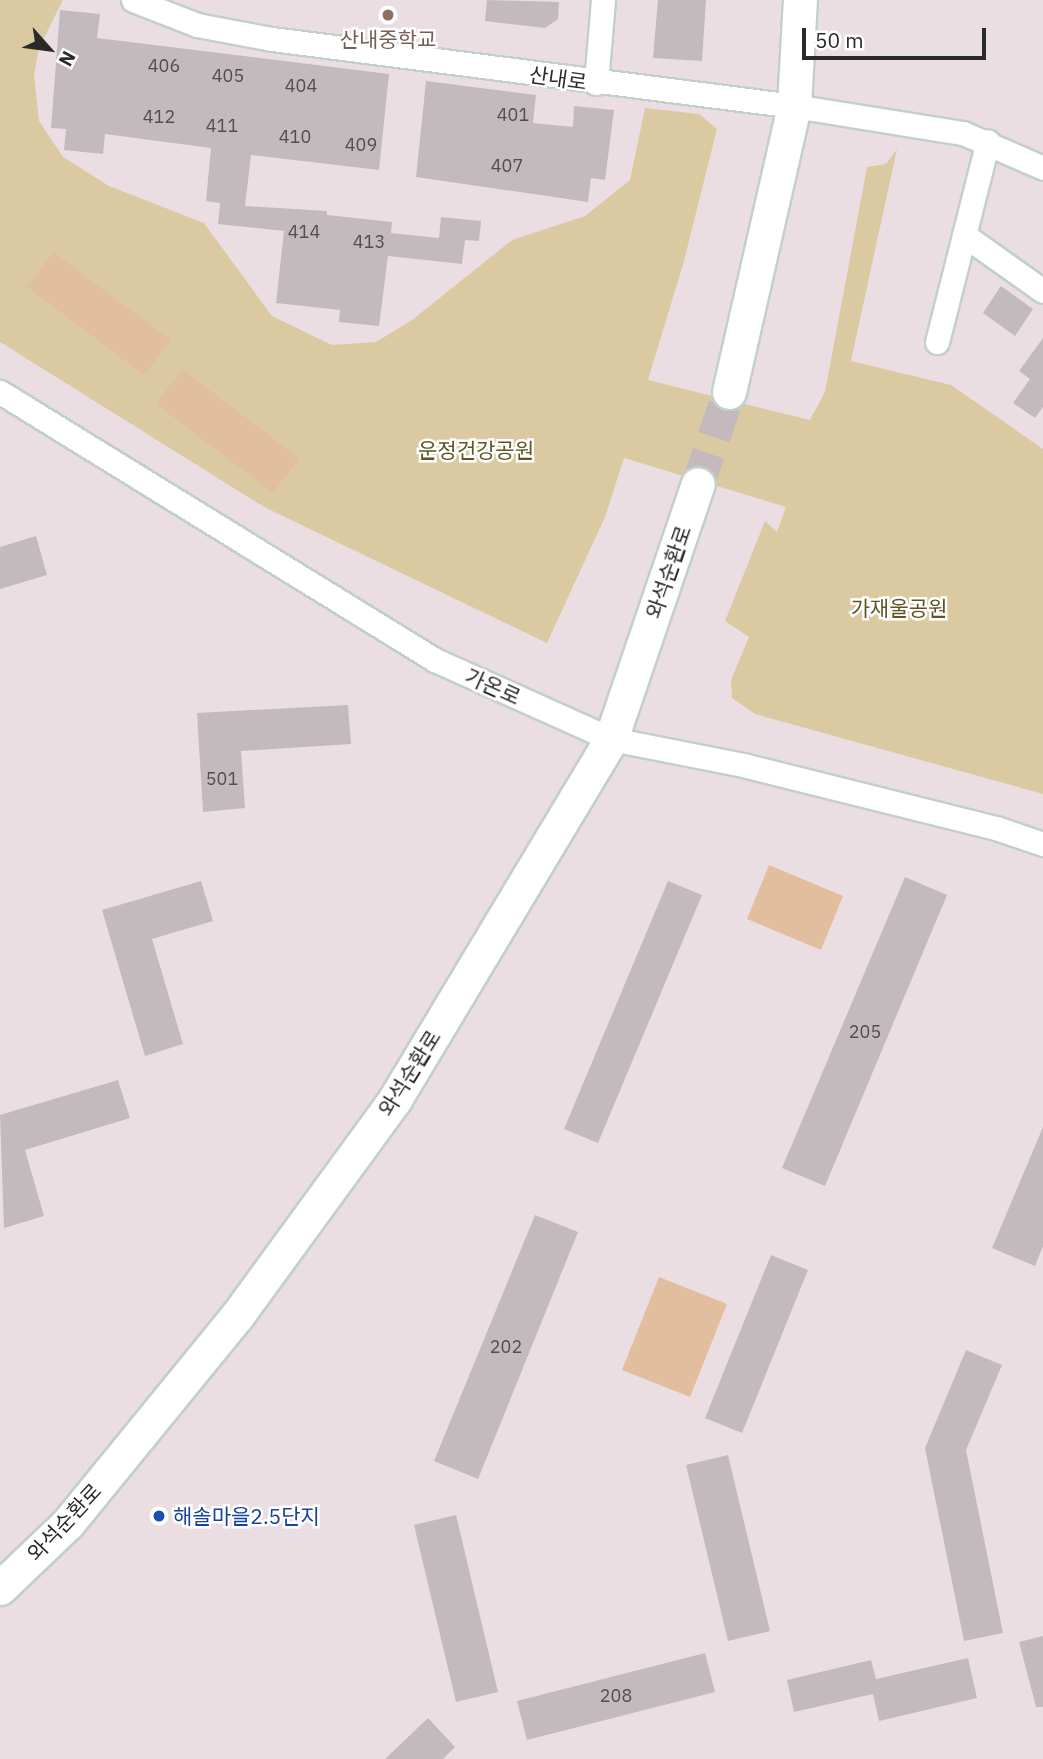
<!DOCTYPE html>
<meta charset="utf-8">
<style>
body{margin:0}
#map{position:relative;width:1043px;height:1759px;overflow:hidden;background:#ebdee3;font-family:"IBM Plex Sans","Noto Sans KR",sans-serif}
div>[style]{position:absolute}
.green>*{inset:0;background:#dbcaa1}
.pitch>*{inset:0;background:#e1be9e}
.building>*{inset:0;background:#c3babd}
.secondary-tunnel>*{height:33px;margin-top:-16.5px;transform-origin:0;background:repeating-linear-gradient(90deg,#c4babe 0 33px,transparent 0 50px)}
.roads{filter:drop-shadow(2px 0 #c3cfcd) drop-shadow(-2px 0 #c3cfcd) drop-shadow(0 2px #c3cfcd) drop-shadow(0 -2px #c3cfcd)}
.street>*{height:23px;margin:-11.5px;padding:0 11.5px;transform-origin:11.5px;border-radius:11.5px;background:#fff}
.secondary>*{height:33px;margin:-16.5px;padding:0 16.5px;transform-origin:16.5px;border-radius:16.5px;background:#fff}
.dots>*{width:19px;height:19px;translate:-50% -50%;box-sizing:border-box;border:4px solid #fff;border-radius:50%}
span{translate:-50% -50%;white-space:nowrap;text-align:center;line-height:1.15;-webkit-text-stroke:5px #fff;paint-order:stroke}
.number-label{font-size:18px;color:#504e4f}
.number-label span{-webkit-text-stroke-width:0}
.education-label{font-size:21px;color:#785e54}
.street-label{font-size:21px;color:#2a2a2a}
.park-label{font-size:21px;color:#5f5523}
.transit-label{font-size:21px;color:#164399}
.left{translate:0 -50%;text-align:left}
.north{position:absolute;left:14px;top:14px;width:70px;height:70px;-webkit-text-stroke:5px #fff;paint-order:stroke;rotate:118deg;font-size:19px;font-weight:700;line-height:28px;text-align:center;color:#2a2a2a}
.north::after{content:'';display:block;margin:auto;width:24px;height:32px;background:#2a2a2a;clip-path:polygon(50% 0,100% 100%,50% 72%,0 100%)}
.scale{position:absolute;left:802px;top:28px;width:184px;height:32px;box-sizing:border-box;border:4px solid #2a2a2a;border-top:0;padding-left:9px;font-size:21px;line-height:24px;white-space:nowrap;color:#2a2a2a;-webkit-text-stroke:5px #fff;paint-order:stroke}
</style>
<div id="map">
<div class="green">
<i style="clip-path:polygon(0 0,63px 0,39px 48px,34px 75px,39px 121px,63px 157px,109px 186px,204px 223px,272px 316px,332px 345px,376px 342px,412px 320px,512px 240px,585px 216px,630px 180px,645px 108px,699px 114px,717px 129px,684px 261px,648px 380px,810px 420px,825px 392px,867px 167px,886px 164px,897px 149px,851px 361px,951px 385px,1043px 449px,1043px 794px,755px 714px,732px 698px,731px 680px,749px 637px,725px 621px,765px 521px,777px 532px,786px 507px,624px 458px,605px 517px,547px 643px,264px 507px,0 342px)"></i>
</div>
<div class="pitch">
<i style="clip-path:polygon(53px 252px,171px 340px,144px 375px,27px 287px)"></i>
<i style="clip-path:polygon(182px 369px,299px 458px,273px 493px,156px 404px)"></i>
<i style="clip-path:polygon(769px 865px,843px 896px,821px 950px,747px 919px)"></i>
<i style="clip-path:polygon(659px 1277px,727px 1304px,690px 1397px,622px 1370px)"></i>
</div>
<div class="building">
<i style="clip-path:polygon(487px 0,559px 2px,558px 19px,545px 28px,485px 21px)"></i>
<i style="clip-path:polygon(658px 0,706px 0,702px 61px,653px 58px)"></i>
<i style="clip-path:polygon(60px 10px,100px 14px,97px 38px,389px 74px,379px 170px,251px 155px,245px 206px,327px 211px,327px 215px,392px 222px,391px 233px,439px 238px,441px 217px,481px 221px,479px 241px,465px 240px,462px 264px,388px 256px,379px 326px,339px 322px,340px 310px,276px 303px,284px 231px,218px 224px,220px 203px,206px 201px,211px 148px,105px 134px,103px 154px,64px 150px,66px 129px,51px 128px)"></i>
<i style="clip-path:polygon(426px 81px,536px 95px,533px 123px,573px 127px,574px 106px,614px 110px,605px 180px,591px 178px,588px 202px,416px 177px)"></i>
<i style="clip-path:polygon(1001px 286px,1033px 309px,1015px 336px,983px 313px)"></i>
<i style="clip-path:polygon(1043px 338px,1043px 407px,1035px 418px,1013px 403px,1030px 379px,1019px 371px)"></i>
<i style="clip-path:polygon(36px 536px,47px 575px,0 589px,0 547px)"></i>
<i style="clip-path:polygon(348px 705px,351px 744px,241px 751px,245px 808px,203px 812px,197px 713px)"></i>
<i style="clip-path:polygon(905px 877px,947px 895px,825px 1186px,782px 1168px)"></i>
<i style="clip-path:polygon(201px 881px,213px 921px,152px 939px,183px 1044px,145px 1056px,102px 910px)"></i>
<i style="clip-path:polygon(668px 881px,702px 895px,598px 1143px,564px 1129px)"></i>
<i style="clip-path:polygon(118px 1080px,130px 1118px,25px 1150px,44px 1216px,4px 1228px,0 1115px)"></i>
<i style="clip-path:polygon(1043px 1127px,1043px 1246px,1035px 1266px,992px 1248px)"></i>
<i style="clip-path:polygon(535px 1215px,578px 1232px,478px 1479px,434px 1461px)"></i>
<i style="clip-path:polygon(771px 1255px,808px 1270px,742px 1433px,705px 1418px)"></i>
<i style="clip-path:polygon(966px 1350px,1002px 1365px,966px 1450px,1003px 1633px,964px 1641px,925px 1448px)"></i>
<i style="clip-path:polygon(728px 1455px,770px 1631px,728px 1641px,686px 1465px)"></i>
<i style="clip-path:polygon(456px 1515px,498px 1692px,456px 1702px,414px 1525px)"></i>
<i style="clip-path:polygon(1043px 1636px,1043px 1707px,1036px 1707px,1019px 1642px)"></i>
<i style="clip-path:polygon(705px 1653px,715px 1692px,527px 1740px,517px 1701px)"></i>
<i style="clip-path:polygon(968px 1658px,977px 1698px,879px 1721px,873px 1694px,794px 1712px,787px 1680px,871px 1660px,876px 1679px)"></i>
<i style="clip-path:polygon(428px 1718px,455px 1747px,443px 1759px,385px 1759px)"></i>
</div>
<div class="secondary-tunnel">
<i style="left:698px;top:484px;width:97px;rotate:-71.4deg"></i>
</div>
<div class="roads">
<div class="street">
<i style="left:133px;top:0;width:69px;rotate:21.3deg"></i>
<i style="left:197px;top:25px;width:76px;rotate:10.6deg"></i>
<i style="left:272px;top:39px;width:526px;rotate:7.31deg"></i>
<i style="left:794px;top:106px;width:171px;rotate:9.1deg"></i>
<i style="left:963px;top:133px;width:87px;rotate:23.6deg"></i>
<i style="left:596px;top:83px;width:83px;rotate:-85.2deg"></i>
<i style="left:964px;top:235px;width:97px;rotate:35.3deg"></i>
<i style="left:937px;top:342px;width:207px;rotate:-75.8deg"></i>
<i style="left:0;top:392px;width:511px;rotate:31.64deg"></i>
<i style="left:435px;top:660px;width:193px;rotate:24.2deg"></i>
<i style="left:611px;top:739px;width:135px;rotate:11.1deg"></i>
<i style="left:743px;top:765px;width:261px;rotate:14deg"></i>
<i style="left:996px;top:828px;width:50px;rotate:18.8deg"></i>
</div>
<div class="secondary">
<i style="left:729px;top:392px;width:293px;rotate:-77.2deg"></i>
<i style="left:794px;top:106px;width:106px;rotate:-86.8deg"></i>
<i style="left:0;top:1588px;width:94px;rotate:-43.7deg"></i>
<i style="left:68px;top:1523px;width:267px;rotate:-50.8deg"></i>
<i style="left:237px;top:1316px;width:268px;rotate:-53.9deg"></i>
<i style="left:395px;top:1099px;width:420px;rotate:-59deg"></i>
<i style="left:611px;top:739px;width:269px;rotate:-71.2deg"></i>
</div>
</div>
<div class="dots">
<i style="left:388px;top:15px;background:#8d6e63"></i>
<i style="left:159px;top:1516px;background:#1a4fb4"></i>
</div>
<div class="number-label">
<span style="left:164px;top:66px">406</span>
<span style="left:228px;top:76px">405</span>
<span style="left:301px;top:86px">404</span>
<span style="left:513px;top:115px">401</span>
<span style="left:159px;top:117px">412</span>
<span style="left:222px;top:126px">411</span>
<span style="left:295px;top:137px">410</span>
<span style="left:361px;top:145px">409</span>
<span style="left:507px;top:166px">407</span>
<span style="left:304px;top:232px">414</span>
<span style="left:369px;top:242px">413</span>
<span style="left:222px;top:779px">501</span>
<span style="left:865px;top:1032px">205</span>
<span style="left:506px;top:1347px">202</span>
<span style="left:616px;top:1696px">208</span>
</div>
<div class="education-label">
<span style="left:388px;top:39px">산내중학교</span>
</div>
<div class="street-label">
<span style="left:558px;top:78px;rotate:8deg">산내로</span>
<span style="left:668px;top:572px;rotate:-71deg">와석순환로</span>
<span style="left:493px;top:686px;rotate:24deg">가온로</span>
<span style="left:409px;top:1073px;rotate:-58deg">와석순환로</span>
<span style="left:64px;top:1522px;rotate:-47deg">와석순환로</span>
</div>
<div class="park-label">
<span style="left:476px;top:450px">운정건강공원</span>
<span style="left:899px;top:608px">가재울공원</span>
</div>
<div class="transit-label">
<span class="left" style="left:173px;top:1516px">해솔마을2.5단지</span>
</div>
<div class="north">N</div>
<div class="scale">50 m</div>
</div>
